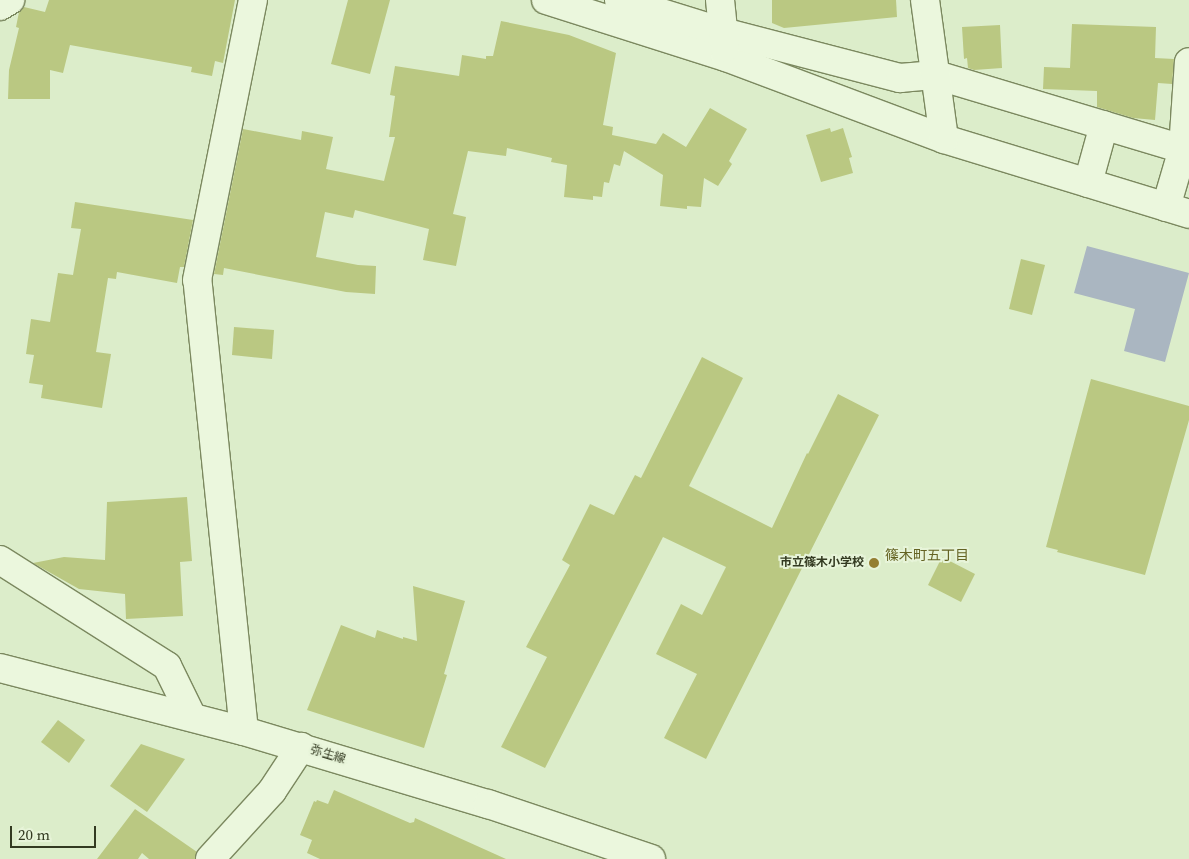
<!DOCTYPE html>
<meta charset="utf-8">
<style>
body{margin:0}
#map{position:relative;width:1189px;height:859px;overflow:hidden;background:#dcedca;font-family:"Source Serif 4","Noto Sans JP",serif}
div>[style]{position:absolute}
.water>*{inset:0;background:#aab6c1}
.building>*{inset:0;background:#bac882}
.roads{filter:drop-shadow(1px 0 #7b885f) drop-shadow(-1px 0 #7b885f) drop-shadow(0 1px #7b885f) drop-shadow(0 -1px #7b885f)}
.minor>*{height:28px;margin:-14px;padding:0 14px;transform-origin:14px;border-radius:14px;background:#ebf7dd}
.dots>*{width:14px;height:14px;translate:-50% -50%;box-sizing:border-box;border:2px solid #e7f4d9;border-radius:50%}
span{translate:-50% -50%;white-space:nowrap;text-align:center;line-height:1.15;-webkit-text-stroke:4px #e7f4d9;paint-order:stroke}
.poi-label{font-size:12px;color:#333a21;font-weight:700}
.right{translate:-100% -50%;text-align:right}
.street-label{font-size:12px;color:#333a21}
.neighbourhood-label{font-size:14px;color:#646323}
.scale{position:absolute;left:10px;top:826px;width:86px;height:22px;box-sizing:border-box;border:2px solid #333a21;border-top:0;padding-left:6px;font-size:15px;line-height:18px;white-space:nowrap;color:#333a21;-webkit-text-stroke:4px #e7f4d9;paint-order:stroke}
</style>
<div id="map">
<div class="water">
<i style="clip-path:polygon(1087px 246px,1189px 273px,1165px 362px,1124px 351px,1135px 309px,1074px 293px)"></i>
</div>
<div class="building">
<i style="clip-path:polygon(49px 0,235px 0,223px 63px,215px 61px,212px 76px,191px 72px,192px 67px,70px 45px,63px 73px,50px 70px,50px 99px,8px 99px,9px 70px,19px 28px,16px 27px,19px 12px,24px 7px,45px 12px)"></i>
<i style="clip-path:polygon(348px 0,390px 0,370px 74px,331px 64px)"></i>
<i style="clip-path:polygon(772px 0,896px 0,897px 17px,784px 28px,772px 23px)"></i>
<i style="clip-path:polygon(501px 21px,569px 35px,616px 53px,603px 125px,613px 127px,612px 135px,656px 144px,663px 133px,686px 147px,710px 108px,747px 129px,729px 161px,732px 164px,718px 186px,704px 178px,701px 207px,687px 206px,687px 209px,660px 206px,663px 175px,624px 151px,620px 166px,614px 164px,609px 183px,604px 182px,602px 197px,593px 196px,593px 200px,564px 197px,567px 165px,551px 162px,552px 158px,507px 148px,506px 156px,468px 151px,453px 214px,466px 217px,456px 266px,423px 260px,429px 229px,355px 210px,353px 218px,325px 212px,316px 257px,358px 265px,376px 266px,375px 294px,346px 292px,224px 268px,223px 275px,214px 274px,243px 129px,301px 140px,302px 131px,333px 137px,326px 169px,384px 181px,395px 137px,389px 137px,395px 96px,390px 95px,395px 66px,459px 76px,462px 55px,486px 59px,486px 56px,493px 56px)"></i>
<i style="clip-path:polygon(1072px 24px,1156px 27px,1155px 58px,1174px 59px,1172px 84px,1158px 83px,1155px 120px,1133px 118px,1097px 107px,1097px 91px,1043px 89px,1044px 67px,1070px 68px)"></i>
<i style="clip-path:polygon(1000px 25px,1002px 68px,974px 70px,968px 68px,967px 58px,964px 59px,962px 27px)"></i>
<i style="clip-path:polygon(830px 128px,831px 132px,843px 128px,852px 157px,849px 158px,853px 173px,821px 182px,806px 135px)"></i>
<i style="clip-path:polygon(75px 202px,193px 220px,184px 267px,180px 267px,177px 283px,117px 272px,116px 279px,108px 278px,96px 352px,111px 354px,102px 408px,41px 398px,43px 385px,29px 383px,34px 355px,26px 354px,31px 319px,50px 322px,58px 273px,73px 275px,81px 229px,71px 228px)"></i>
<i style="clip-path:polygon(1021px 259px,1045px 265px,1032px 315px,1009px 309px)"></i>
<i style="clip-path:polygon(234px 327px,274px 330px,272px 359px,232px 355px)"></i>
<i style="clip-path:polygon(702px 357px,743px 378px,689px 486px,772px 528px,807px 453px,808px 454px,838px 394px,879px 415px,706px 759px,664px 738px,697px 674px,656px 654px,681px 604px,702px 615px,726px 567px,663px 537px,545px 768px,501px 747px,547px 657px,526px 647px,570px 565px,562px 560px,590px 504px,614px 515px,635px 475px,641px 478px)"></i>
<i style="clip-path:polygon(1091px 379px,1189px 406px,1189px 420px,1145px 575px,1057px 552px,1058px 550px,1046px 547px)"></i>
<i style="clip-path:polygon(187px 497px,192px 561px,180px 562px,183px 616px,126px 619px,125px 594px,79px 589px,33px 563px,64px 557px,105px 560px,107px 502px)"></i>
<i style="clip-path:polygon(942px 557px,975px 574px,961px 602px,928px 585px)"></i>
<i style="clip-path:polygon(413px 586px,465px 601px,444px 674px,447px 675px,424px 748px,307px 710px,341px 625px,375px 638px,377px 630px,403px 639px,403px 637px,417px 641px)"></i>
<i style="clip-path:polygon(58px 720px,85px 740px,69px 763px,41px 742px)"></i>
<i style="clip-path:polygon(141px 744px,185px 759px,147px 812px,110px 786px)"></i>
<i style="clip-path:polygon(334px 790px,410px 823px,414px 822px,415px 818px,506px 859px,320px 859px,307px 853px,312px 840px,300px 835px,314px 801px,316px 802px,317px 800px,328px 804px)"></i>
<i style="clip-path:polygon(135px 809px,197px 852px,195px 859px,149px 859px,142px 853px,138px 859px,97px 859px)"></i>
</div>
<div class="roads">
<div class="minor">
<i style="left:546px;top:0;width:189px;rotate:17.6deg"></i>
<i style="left:726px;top:57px;width:233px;rotate:20.6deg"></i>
<i style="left:944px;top:139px;width:256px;rotate:17deg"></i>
<i style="left:619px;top:0;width:109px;rotate:17.1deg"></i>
<i style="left:723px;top:32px;width:183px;rotate:14.6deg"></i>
<i style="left:900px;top:78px;width:36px;rotate:-5deg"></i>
<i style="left:936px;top:75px;width:264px;rotate:16.7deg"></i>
<i style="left:720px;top:0;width:48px;rotate:84.1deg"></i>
<i style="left:925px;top:0;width:140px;rotate:82.2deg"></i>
<i style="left:0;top:6px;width:12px;rotate:-31deg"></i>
<i style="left:1088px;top:183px;width:60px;rotate:-74.6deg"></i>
<i style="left:1166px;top:207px;width:60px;rotate:-73.7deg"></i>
<i style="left:1183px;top:149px;width:87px;rotate:-86.1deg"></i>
<i style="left:0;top:560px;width:198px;rotate:32.4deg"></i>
<i style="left:167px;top:666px;width:57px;rotate:63.9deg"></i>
<i style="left:0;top:668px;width:252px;rotate:14.5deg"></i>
<i style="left:244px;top:731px;width:255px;rotate:16.7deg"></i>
<i style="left:488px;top:804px;width:172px;rotate:18.6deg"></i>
<i style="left:244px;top:731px;width:453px;rotate:-95.9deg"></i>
<i style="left:197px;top:280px;width:286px;rotate:-78.7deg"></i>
<i style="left:210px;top:859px;width:92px;rotate:-47.6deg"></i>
<i style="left:272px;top:791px;width:53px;rotate:-56.6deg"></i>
</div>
</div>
<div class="dots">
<i style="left:874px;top:563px;background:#947e32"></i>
</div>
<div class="poi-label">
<span class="right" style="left:864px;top:563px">市立篠木小学校</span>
</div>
<div class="street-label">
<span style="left:328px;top:755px;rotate:17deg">弥生線</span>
</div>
<div class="neighbourhood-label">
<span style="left:927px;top:555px">篠木町五丁目</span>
</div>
<div class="scale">20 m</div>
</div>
